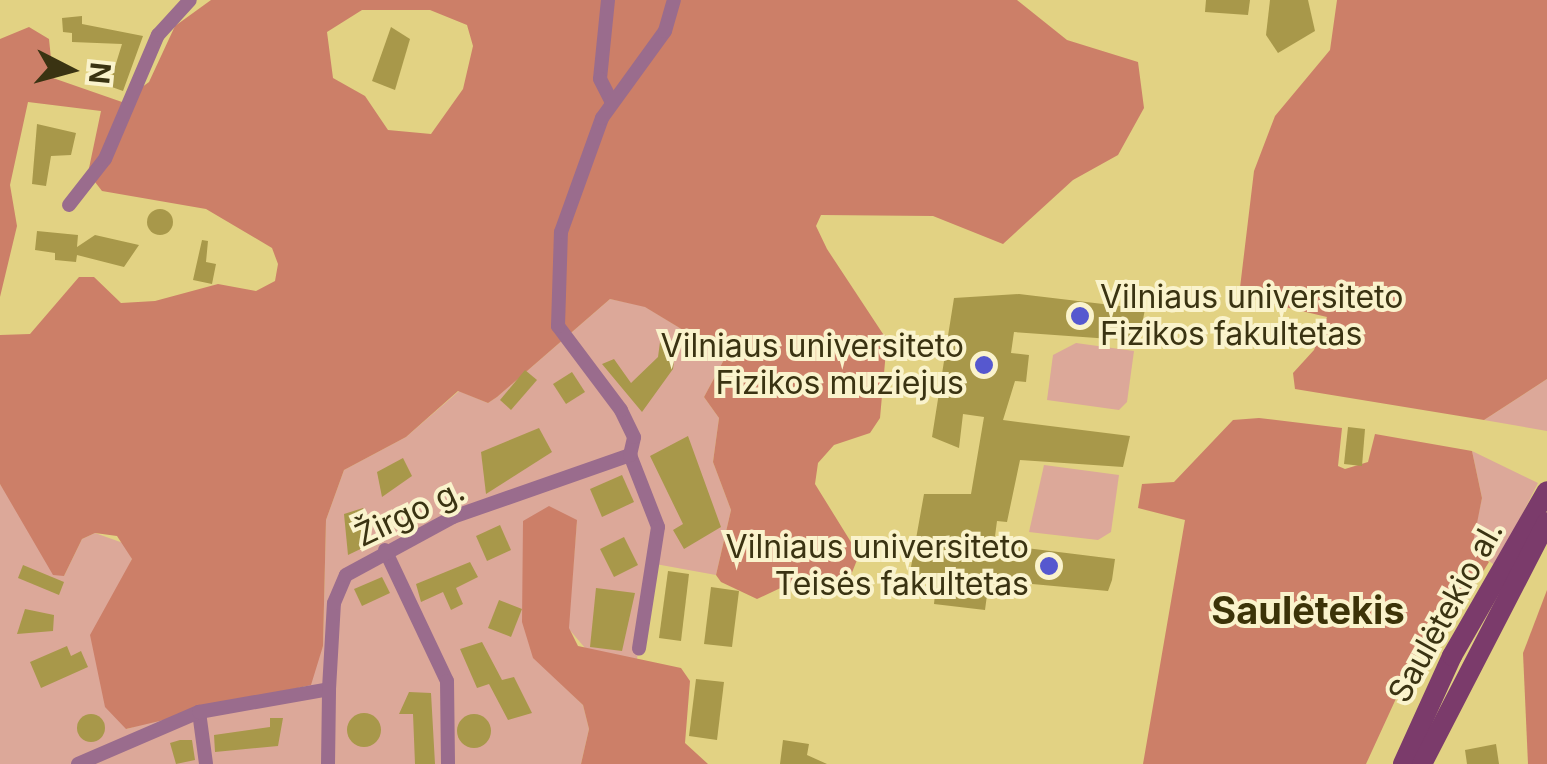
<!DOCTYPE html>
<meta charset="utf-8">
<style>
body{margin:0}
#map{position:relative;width:1547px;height:764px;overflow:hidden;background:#e2d283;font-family:Inter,sans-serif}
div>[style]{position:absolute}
.green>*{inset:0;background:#dca899}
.forest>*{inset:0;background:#cc7f68}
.building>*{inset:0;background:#a8984a}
.round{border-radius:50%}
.minor>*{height:14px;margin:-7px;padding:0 7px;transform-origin:7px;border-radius:7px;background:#9a6c8d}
.secondary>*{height:20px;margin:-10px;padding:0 10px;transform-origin:10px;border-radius:10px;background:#7b3b6b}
.dots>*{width:28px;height:28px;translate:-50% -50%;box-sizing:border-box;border:5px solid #faf3cc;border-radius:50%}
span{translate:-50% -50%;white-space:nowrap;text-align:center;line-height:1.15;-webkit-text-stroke:8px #faf3cc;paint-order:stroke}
.poi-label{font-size:32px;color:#3a3312}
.left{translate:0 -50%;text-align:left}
.right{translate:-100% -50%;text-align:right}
.street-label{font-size:32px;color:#3a3312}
.quarter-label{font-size:38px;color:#3c3308;font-weight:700}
.north{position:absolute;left:20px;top:20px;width:100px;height:100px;-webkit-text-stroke:8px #faf3cc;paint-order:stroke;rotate:96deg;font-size:28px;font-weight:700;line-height:40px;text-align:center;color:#3a3312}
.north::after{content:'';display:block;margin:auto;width:35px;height:45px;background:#3a3312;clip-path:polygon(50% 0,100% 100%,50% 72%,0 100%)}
</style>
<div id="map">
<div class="green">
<i style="clip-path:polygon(610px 299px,644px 306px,726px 356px,704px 397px,719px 418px,713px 462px,731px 510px,716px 575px,650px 563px,637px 659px,591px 655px,568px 628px,577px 520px,550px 673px,583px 705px,589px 729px,581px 764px,0 764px,0 484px,64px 576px,82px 539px,95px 533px,126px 544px,132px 559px,111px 605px,127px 729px,217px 701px,305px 689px,323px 646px,326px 520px,344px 470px,406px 437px,459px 391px,488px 403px,497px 397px)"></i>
<i style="clip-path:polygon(1076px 343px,1134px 351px,1127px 402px,1119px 410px,1047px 400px,1053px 355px)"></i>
<i style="clip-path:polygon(1547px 379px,1547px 431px,1484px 420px)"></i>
<i style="clip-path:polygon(1472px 451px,1538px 483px,1496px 566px,1471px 548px,1482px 498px)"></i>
<i style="clip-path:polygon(1044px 465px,1119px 475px,1111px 532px,1098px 540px,1029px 532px)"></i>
</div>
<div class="forest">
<i style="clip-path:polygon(evenodd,211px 0,1017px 0,1067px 40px,1138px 62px,1144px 108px,1118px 155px,1073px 180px,1003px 244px,933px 216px,821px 215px,816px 226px,827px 249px,887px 340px,880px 418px,870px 433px,834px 445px,818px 463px,815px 484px,859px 555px,845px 590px,808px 575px,757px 599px,721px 582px,716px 575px,731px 510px,713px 462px,719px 418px,704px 397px,726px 356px,645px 307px,610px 299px,497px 397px,488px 403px,458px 391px,406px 437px,344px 470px,326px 520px,323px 646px,311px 685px,126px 729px,105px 707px,90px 635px,132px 559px,117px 536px,95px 533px,82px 539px,64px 576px,53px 575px,0 484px,0 335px,30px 334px,79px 277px,94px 277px,121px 303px,155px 301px,218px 284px,256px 291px,275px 281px,278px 264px,272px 248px,206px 209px,102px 191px,88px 173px,101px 111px,28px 102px,10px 185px,17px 226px,0 297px,0 39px,29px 27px,49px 39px,53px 78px,122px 102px,149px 82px,175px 26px,211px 0,362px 10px,430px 10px,467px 25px,473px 46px,463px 89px,431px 134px,388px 130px,365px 96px,333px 78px,327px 32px,362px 10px)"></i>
<i style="clip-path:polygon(1337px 0,1547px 0,1547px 379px,1484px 420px,1295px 389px,1293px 373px,1314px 350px,1327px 317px,1239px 296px,1254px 171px,1275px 116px,1330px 50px)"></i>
<i style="clip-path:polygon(1259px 418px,1342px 428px,1338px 466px,1345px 469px,1368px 462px,1375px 434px,1472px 451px,1482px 498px,1472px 548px,1489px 562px,1442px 638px,1422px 642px,1366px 764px,1143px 764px,1185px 520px,1138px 508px,1142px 484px,1174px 482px,1233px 420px)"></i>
<i style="clip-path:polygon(549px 506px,577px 520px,569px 628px,578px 646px,681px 668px,690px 681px,685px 743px,708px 764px,581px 764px,589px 729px,583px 705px,533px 658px,522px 622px,523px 521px)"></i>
<i style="clip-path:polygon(1547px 590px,1547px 764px,1528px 764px,1523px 653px)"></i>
</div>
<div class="building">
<i style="clip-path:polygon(1206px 0,1250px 0,1248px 15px,1205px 12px)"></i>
<i style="clip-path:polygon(1270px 0,1308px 0,1315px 31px,1278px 53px,1266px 35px)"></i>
<i style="clip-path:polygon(82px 16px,82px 24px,143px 36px,123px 91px,109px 86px,122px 44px,72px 42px,72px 33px,63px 32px,62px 18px)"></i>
<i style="clip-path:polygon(391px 27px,410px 39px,395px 90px,372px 81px)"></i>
<i style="clip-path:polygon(37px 124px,76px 133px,71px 155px,51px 156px,46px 186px,32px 184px)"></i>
<i class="round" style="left:147px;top:209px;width:26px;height:26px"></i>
<i style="clip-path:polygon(37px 231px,78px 235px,77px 247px,95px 235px,139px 245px,124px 267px,77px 255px,76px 262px,55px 260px,55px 253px,35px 250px)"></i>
<i style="clip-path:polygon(202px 240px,208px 241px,206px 262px,216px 264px,212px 284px,193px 280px)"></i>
<i style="clip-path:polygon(1019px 294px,1145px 309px,1139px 341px,1014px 332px,1011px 353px,1029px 355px,1026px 382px,1015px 381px,1003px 420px,1130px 436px,1123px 467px,1020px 460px,1007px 522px,997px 521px,994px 544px,1115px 559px,1112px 580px,1108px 591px,989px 580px,985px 610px,934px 604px,936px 584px,914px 581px,911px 567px,924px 494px,971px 494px,984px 417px,963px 414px,959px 448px,932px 437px,954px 298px)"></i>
<i style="clip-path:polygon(660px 342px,676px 346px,673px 369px,642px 412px,602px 364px,614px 359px,631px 383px,658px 357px)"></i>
<i style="clip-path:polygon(525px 370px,537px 380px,511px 410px,500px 400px)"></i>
<i style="clip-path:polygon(572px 372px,585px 392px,566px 404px,553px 384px)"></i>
<i style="clip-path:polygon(1348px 427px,1365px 429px,1362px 466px,1344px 464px)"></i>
<i style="clip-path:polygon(539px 428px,552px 452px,486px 494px,481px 452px)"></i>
<i style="clip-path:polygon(688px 436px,721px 527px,684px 549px,673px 530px,683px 524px,650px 456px)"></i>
<i style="clip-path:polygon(403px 458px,412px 476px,382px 497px,377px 472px)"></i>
<i style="clip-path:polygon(622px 475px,634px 502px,602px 517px,590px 489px)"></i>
<i style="clip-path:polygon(363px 508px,373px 543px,348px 555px,344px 514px)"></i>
<i style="clip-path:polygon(500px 525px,511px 550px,487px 561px,476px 536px)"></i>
<i style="clip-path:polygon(624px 537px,638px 565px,614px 577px,600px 549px)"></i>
<i style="clip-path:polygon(470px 562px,478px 577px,456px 588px,463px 604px,451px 610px,443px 592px,421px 602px,416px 584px)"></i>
<i style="clip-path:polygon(23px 565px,64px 582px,59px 595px,18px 578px)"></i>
<i style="clip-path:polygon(668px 571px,689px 574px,681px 641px,659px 638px)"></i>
<i style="clip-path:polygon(382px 577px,390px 593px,362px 606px,354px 589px)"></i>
<i style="clip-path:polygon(711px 587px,739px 591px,732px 647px,704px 644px)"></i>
<i style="clip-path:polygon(596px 588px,635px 593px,622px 651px,590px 647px)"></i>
<i style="clip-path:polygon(499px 600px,522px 609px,511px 637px,488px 628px)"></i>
<i style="clip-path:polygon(25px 609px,54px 615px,53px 631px,17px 634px)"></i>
<i style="clip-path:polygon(482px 642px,502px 680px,514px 677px,532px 713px,508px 720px,489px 684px,477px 688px,460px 649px)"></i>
<i style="clip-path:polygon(67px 646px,71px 656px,81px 651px,88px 667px,41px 688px,30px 662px)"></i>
<i style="clip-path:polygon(696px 679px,724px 682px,717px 740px,689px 736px)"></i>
<i style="clip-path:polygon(409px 692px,431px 693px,435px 764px,415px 764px,413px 714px,399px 714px)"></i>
<i class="round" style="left:347px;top:713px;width:34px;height:34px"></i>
<i class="round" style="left:457px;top:714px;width:34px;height:34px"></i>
<i class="round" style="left:77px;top:714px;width:28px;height:28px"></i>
<i style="clip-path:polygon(270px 718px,283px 718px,278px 746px,215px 752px,214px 735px,270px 727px)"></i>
<i style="clip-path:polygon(180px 740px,192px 740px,195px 760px,176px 764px,170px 743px)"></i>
<i style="clip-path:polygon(783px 740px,809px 744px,807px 755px,827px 764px,780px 764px)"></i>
<i style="clip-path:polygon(1496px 744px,1499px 764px,1467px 764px,1465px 750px)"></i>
</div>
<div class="minor">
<i style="left:608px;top:0;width:79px;rotate:95.8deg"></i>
<i style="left:600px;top:79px;width:25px;rotate:63deg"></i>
<i style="left:69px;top:205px;width:58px;rotate:-52deg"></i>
<i style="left:105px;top:159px;width:135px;rotate:-66.9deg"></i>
<i style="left:158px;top:35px;width:47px;rotate:-47.6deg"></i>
<i style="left:630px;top:455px;width:77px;rotate:68.7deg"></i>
<i style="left:658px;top:527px;width:123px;rotate:98.9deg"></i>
<i style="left:385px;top:550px;width:145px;rotate:64.7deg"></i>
<i style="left:447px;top:681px;width:83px;rotate:89.3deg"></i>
<i style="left:199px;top:712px;width:52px;rotate:82.3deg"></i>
<i style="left:78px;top:764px;width:132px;rotate:-23.3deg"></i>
<i style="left:199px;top:712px;width:132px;rotate:-10deg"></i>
<i style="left:329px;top:689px;width:86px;rotate:-86.7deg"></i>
<i style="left:334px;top:603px;width:30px;rotate:-67deg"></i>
<i style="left:346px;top:575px;width:122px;rotate:-28.5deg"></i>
<i style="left:453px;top:517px;width:188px;rotate:-19.3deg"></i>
<i style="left:630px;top:455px;width:18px;rotate:-77deg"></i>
<i style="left:634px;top:437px;width:30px;rotate:-116deg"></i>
<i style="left:621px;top:410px;width:105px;rotate:-126.9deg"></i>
<i style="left:558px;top:326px;width:94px;rotate:-88.2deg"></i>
<i style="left:561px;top:232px;width:121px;rotate:-70.2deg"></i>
<i style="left:602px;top:118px;width:107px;rotate:-54.1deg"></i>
<i style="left:665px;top:31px;width:32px;rotate:-74deg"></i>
<i style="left:328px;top:764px;width:75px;rotate:-89.2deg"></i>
</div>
<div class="secondary">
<i style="left:1403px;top:764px;width:119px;rotate:-65.6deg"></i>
<i style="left:1452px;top:656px;width:190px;rotate:-60.1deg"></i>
<i style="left:1422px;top:764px;width:272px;rotate:-62.7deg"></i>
</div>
<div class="dots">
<i style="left:1080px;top:316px;background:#5658cf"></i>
<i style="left:984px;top:365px;background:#5658cf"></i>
<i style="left:1049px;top:566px;background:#5658cf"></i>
</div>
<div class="poi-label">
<span class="left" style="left:1100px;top:316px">Vilniaus universiteto<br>Fizikos fakultetas</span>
<span class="right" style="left:964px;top:365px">Vilniaus universiteto<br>Fizikos muziejus</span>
<span class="right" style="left:1029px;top:566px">Vilniaus universiteto<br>Teisės fakultetas</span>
</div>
<div class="street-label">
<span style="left:410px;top:513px;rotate:-25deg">Žirgo g.</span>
<span style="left:1446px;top:612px;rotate:-61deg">Saulėtekio al.</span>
</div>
<div class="quarter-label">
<span style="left:1308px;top:611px">Saulėtekis</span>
</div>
<div class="north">N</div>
</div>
